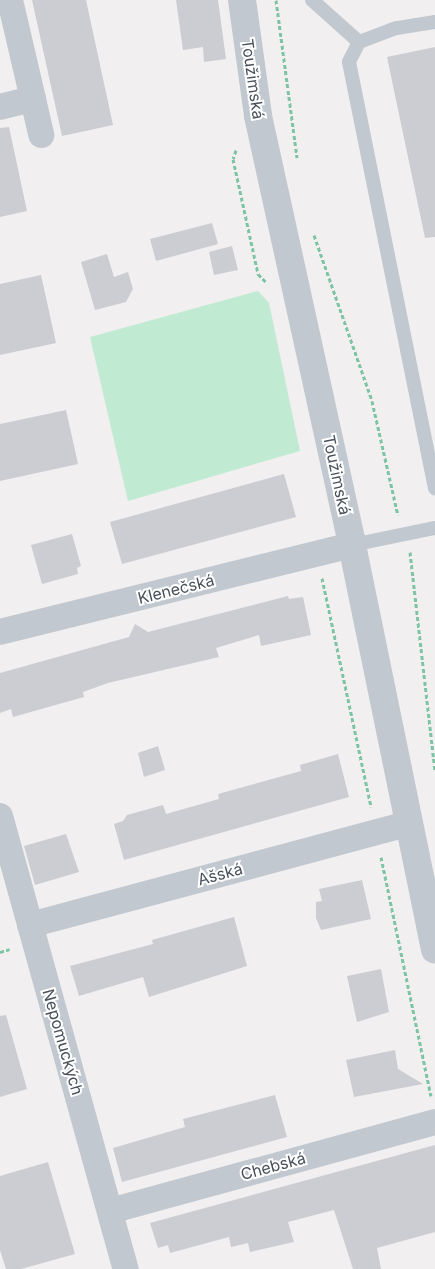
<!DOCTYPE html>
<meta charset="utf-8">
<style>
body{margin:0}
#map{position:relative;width:435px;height:1269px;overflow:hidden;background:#f1efef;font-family:Inter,sans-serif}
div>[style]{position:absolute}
.green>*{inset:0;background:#c1ead3}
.building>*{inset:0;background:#cccdd2}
.path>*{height:3px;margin-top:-1.5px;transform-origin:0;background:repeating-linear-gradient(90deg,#7dc4a5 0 4px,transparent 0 6.5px)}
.service>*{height:14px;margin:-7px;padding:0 7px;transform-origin:7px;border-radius:7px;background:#c1c8cf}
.minor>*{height:26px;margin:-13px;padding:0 13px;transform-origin:13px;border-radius:13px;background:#c1c8cf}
.tertiary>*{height:28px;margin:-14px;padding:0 14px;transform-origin:14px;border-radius:14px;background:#c1c8cf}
span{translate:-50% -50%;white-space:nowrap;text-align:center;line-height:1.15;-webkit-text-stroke:4px #fff;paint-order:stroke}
.street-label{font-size:16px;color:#49515a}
</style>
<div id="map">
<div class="green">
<i style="clip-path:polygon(258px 291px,269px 303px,300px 451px,128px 501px,90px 337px)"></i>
</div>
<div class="building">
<i style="clip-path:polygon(32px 0,86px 0,113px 125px,62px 136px)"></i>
<i style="clip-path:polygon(176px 0,218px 0,226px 59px,204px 62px,203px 47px,183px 50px)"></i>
<i style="clip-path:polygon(435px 47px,435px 237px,425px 238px,387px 57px)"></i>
<i style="clip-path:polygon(9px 127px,27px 211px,0 217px,0 128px)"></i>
<i style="clip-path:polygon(212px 223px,218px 244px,156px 261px,150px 239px)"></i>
<i style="clip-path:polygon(232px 246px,238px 270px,214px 275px,209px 252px)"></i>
<i style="clip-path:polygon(107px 254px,114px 277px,128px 272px,133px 289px,126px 302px,95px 310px,81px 262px)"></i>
<i style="clip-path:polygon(41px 275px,56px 343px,0 355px,0 284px)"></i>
<i style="clip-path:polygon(66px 410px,78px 464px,0 481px,0 424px)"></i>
<i style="clip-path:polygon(284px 474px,296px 517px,122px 564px,110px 522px)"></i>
<i style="clip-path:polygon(72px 534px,81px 566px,77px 568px,78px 574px,42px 584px,31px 545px)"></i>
<i style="clip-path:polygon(288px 596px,289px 599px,303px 597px,311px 635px,261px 646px,259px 635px,216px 648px,219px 657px,108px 683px,83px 692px,84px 697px,13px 717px,11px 709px,0 713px,0 673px,129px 637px,135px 624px,148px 632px)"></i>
<i style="clip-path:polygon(158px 746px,165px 770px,144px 777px,138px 753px)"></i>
<i style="clip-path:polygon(338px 754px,349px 797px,124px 860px,114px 824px,123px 821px,127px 815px,163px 805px,166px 814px,219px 799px,218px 794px,301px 771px,300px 765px)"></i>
<i style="clip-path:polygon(66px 834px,79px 872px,35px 885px,24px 846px)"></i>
<i style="clip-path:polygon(362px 880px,371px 919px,321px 930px,316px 918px,316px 902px,322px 901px,319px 889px)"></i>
<i style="clip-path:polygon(234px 917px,247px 966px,149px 997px,143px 977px,79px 996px,70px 966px,153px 944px,152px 940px)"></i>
<i style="clip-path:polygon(381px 969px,389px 1012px,357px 1022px,347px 976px)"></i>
<i style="clip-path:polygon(6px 1015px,27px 1089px,0 1097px,0 1016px)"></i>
<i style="clip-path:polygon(395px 1050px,398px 1069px,423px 1084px,354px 1097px,346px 1060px)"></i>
<i style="clip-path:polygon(275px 1095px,287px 1137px,122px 1182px,113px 1148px,185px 1127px,183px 1119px)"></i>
<i style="clip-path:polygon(435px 1145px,435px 1232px,377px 1248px,381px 1269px,353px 1269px,334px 1210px,288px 1222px,294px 1242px,250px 1252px,248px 1243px,231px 1247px,229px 1237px,170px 1253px,168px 1245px,158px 1248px,150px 1223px)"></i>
<i style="clip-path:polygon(48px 1162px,75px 1254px,21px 1269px,6px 1269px,0 1250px,0 1176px)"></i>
</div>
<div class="path">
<i style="left:276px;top:0;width:159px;rotate:82.4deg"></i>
<i style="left:236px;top:150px;width:9px;rotate:108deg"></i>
<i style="left:233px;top:159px;width:118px;rotate:77.7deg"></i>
<i style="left:258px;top:274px;width:11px;rotate:45deg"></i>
<i style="left:314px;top:235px;width:176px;rotate:70.7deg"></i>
<i style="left:372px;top:401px;width:117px;rotate:77.2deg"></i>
<i style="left:410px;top:552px;width:220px;rotate:83.5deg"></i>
<i style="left:322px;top:578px;width:234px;rotate:77.9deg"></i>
<i style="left:381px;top:857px;width:244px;rotate:78.2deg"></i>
<i style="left:0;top:952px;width:10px;rotate:-17deg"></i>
</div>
<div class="service">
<i style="left:312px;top:0;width:63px;rotate:41.8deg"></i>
<i style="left:435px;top:22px;width:39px;rotate:171deg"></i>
<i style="left:396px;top:28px;width:40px;rotate:159deg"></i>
<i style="left:359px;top:42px;width:22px;rotate:117deg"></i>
<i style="left:349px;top:62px;width:435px;rotate:78.6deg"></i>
<i style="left:352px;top:545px;width:85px;rotate:-11.6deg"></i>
</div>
<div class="minor">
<i style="left:33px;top:99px;width:37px;rotate:77deg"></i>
<i style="left:0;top:107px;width:34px;rotate:-14deg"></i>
<i style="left:33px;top:99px;width:102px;rotate:-103.1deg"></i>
<i style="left:0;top:632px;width:363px;rotate:-13.9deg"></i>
<i style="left:0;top:816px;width:470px;rotate:74.5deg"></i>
<i style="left:30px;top:925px;width:393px;rotate:-15deg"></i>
<i style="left:110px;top:1211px;width:337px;rotate:-15.3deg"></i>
</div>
<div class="tertiary">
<i style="left:242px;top:0;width:117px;rotate:82.1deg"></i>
<i style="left:258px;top:116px;width:439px;rotate:77.6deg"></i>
<i style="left:352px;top:545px;width:413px;rotate:78.4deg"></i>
</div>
<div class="street-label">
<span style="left:253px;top:79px;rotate:82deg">Toužimská</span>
<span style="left:337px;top:475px;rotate:78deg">Toužimská</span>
<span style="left:176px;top:589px;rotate:-14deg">Klenečská</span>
<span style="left:220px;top:874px;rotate:-15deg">Ašská</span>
<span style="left:63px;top:1042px;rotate:74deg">Nepomuckých</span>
<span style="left:273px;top:1166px;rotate:-15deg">Chebská</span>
</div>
</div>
